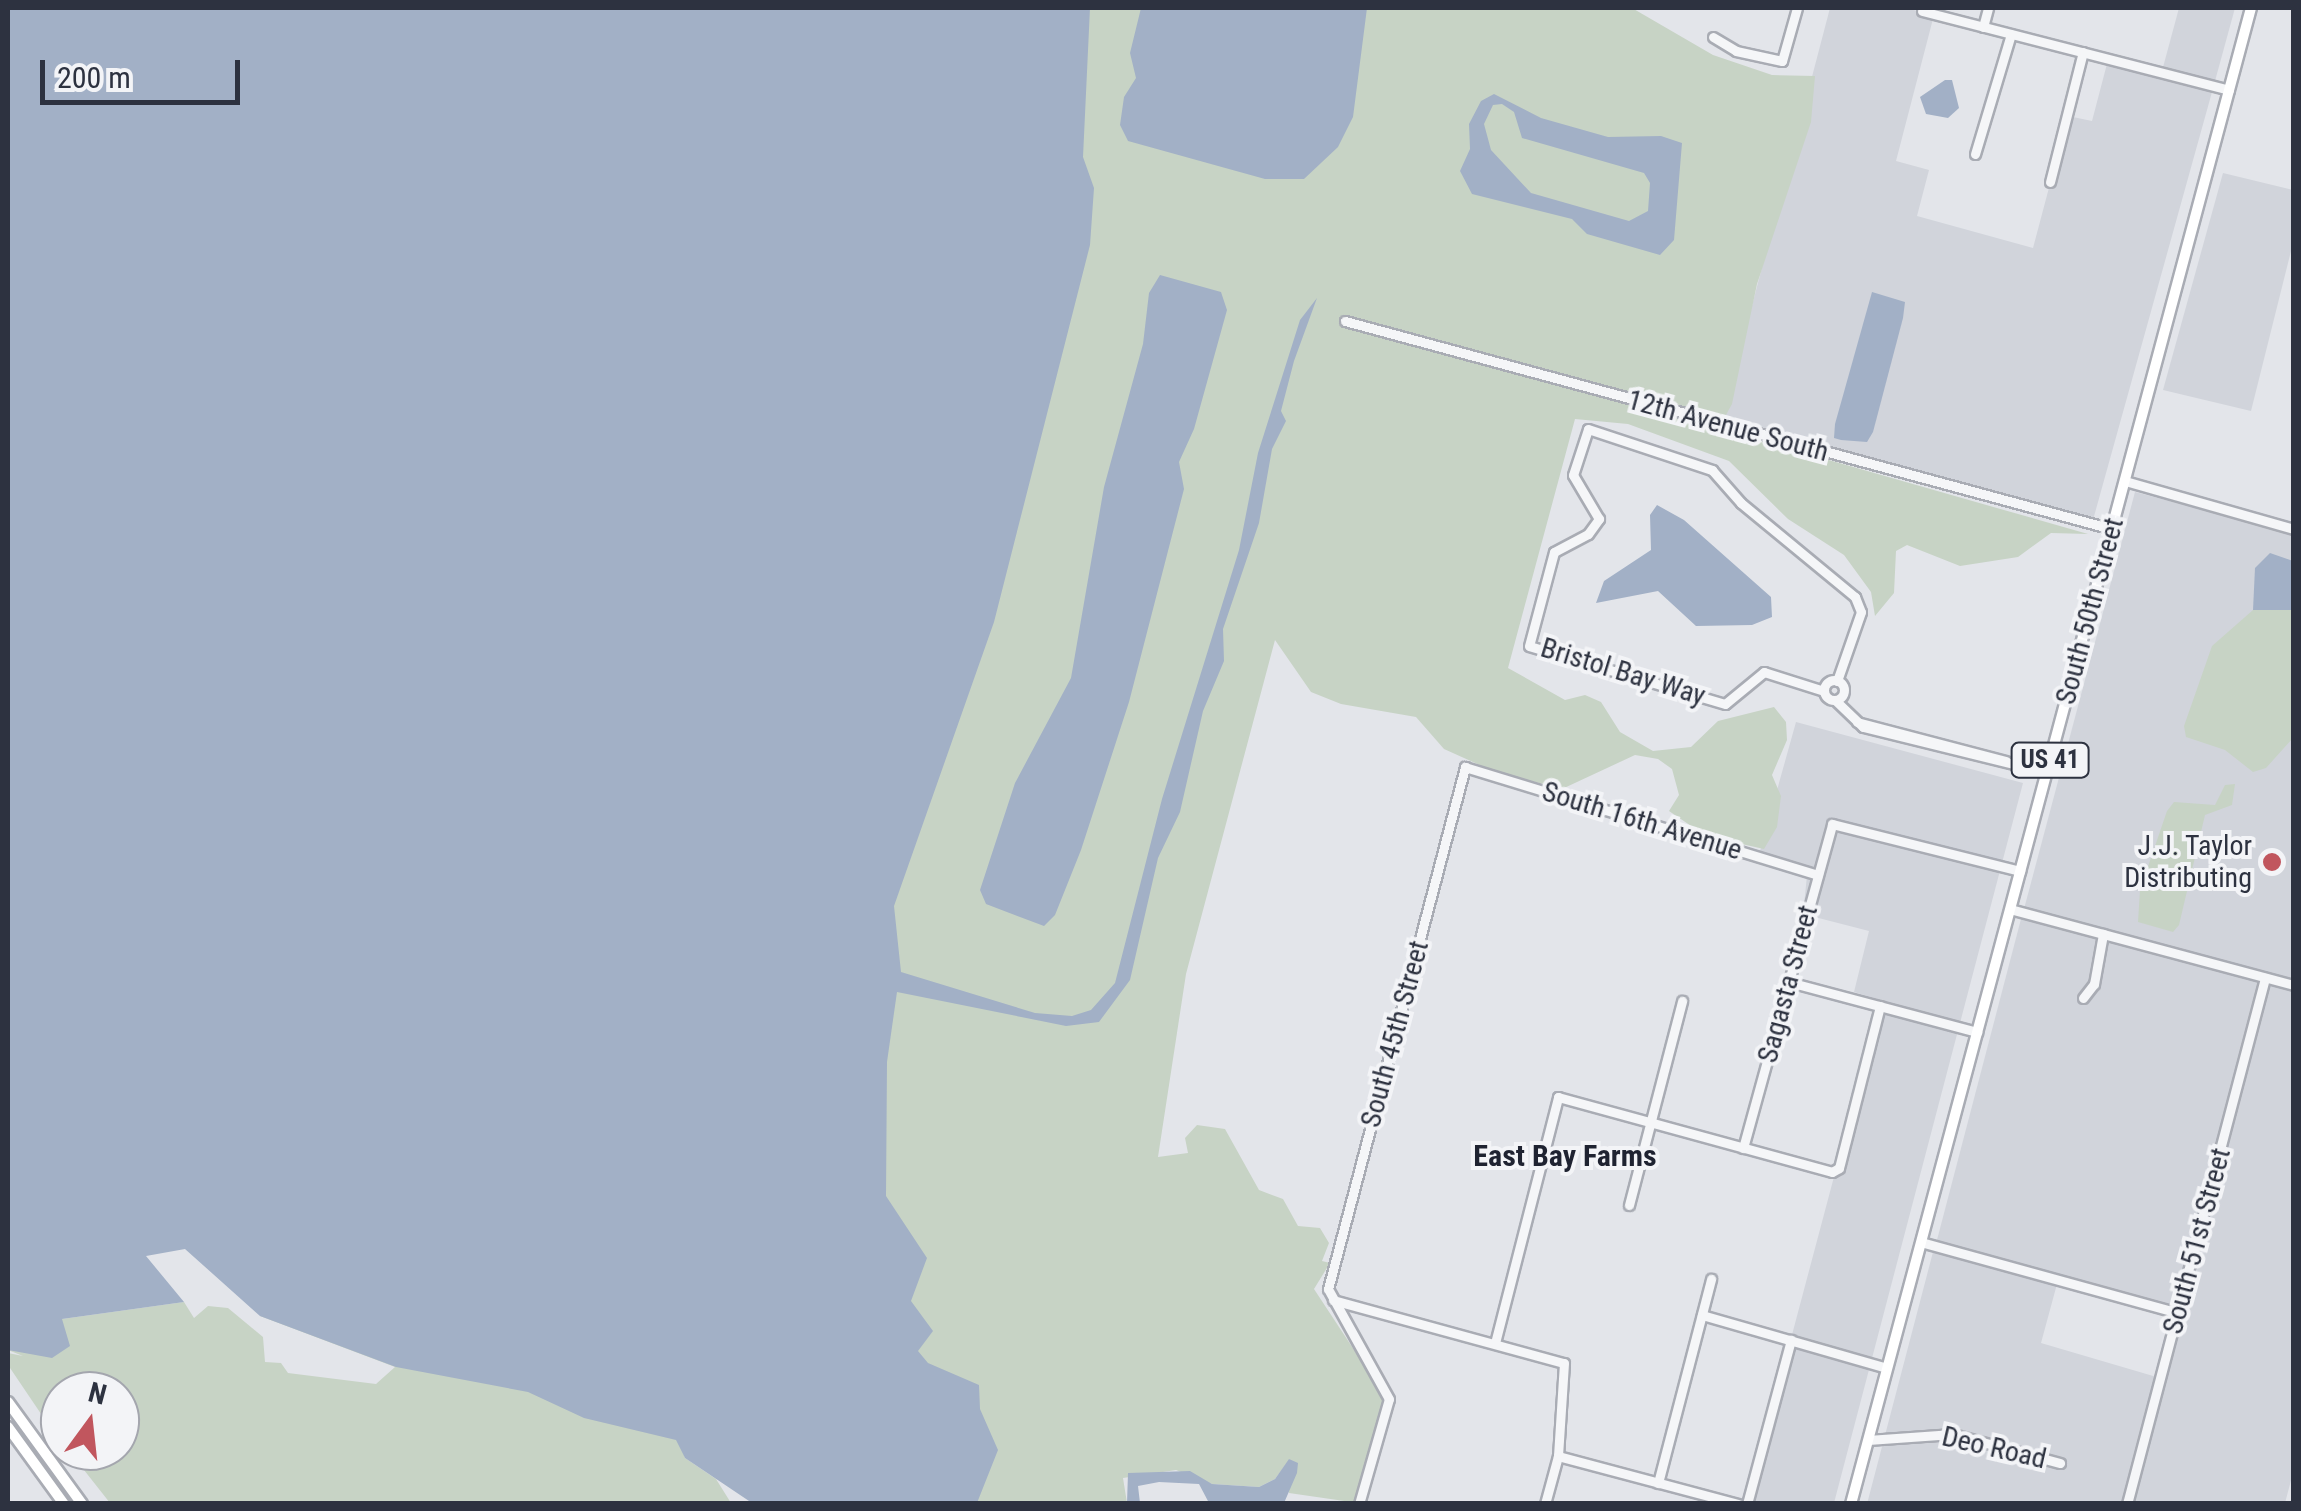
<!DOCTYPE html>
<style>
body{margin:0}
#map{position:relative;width:2301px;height:1511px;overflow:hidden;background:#e3e5ea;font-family:"Roboto Condensed",sans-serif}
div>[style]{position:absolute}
.built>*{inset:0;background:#d1d4db}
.green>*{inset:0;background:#c7d3c5}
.water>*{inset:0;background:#a2b0c6}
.roads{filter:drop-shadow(2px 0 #a9acb4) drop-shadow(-2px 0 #a9acb4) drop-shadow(0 2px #a9acb4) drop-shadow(0 -2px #a9acb4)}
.minor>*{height:9px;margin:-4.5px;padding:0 4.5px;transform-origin:4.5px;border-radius:4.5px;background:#f5f6f8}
.minor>.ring{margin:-4.5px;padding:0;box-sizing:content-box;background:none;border:9px solid #f5f6f8;border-radius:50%}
.major>*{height:10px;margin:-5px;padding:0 5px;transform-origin:5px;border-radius:5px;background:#fff}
.rail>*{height:2.5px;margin-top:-1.25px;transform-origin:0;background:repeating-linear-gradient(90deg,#7e8492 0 5px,transparent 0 15px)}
.dots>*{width:28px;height:28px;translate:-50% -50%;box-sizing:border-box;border:5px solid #f3f4f7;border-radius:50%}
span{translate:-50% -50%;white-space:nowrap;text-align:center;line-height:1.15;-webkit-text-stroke:8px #f3f4f7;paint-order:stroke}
.shield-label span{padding:2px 8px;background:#f3f4f7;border:2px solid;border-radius:8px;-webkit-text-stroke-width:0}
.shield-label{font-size:25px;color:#2d3240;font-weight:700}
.street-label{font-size:28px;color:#2d3240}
.poi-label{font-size:28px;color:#2d3240}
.right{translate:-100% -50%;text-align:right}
.neighbourhood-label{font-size:30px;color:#1f2331;font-weight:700}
.frame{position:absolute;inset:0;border:10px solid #2d3240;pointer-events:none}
.north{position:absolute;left:40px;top:1371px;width:100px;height:100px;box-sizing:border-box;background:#f3f4f7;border:2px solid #a4a6ae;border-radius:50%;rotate:15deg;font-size:28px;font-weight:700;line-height:40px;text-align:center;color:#2d3240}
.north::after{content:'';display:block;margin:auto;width:35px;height:45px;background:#c1565e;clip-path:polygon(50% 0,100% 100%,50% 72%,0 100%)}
.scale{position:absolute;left:40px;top:60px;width:200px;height:45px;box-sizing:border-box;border:5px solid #2d3240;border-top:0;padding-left:12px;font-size:30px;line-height:35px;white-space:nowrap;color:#2d3240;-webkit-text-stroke:8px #f3f4f7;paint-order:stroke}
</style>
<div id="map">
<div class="built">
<i style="clip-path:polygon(1830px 8px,1905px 8px,1934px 15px,1896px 161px,1929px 170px,1917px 216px,2033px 248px,2068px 116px,2092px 121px,2108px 60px,2212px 92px,2093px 520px,1721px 424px)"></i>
<i style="clip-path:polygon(2179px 8px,2235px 8px,2215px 81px,2162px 71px)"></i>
<i style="clip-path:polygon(2223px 173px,2293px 190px,2293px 243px,2251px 411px,2163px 390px)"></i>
<i style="clip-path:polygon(2135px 492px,2293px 533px,2293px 983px,2024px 909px)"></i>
<i style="clip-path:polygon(1796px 722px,2023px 783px,1834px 1503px,1747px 1504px,1881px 1000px,1854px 992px,1869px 931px,1803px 914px,1807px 876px,1757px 862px)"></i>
<i style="clip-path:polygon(2021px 919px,2263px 979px,2176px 1309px,1937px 1240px)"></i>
<i style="clip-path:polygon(2267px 979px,2293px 986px,2294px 1469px,2285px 1503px,1867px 1504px,1933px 1252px,2057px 1284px,2041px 1343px,2160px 1378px)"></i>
</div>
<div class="green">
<i style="clip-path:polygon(1052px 8px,1632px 8px,1713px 55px,1772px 75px,1815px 76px,1811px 122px,1757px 284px,1732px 404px,1721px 424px,1548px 380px,2088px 534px,2051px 533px,2018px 557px,1960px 566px,1907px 545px,1896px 551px,1894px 593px,1875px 616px,1871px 592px,1844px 555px,1788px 519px,1729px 461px,1628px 424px,1575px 419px,1508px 668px,1565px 700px,1585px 695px,1601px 702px,1620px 732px,1653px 751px,1691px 747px,1718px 721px,1774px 707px,1786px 722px,1787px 740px,1772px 775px,1781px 796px,1777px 827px,1764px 849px,1706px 836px,1669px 811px,1679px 795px,1672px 769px,1658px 759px,1635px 755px,1562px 789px,1493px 771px,1444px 749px,1416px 717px,1341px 704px,1311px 692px,1275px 640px,1186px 974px,1158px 1157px,1188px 1153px,1185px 1138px,1197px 1125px,1225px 1129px,1259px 1190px,1283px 1199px,1298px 1226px,1320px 1228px,1329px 1243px,1322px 1261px,1330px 1263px,1314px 1289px,1387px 1400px,1358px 1503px,1289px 1493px,1290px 1459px,1275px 1479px,1259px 1487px,1212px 1484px,1176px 1470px,1123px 1478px,1127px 1503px,780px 1503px)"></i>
<i style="clip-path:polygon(2272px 605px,2293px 610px,2293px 738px,2266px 768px,2253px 772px,2225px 750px,2186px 737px,2184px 726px,2212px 646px,2253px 610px)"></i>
<i style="clip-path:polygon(2235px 784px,2232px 805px,2205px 815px,2179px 925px,2173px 932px,2138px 922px,2140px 890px,2167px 811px,2174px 802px,2215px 805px,2225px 785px)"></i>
<i style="clip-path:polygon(620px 1265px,685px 1458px,716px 1479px,731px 1503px,110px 1503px,69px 1451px,120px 1451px,120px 1391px,60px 1391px,60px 1442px,8px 1365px,8px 1353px,23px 1356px,8px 1350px,8px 1309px,62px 1319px,184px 1302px,194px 1318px,208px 1306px,228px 1308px,263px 1337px,265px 1362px,281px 1363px,288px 1373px,376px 1384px,395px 1367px,260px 1316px)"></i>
</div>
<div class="water">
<i style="clip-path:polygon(8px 8px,1090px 8px,1083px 157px,1094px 188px,1090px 245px,994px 622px,894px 906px,901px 972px,1035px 1013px,1072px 1016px,1091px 1010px,1115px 983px,1162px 799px,1239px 550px,1258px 453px,1300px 320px,1317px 298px,1294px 361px,1281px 411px,1286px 421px,1272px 449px,1259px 523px,1223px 629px,1224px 661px,1203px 711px,1180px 812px,1158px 858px,1130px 980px,1099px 1022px,1066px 1026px,897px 992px,887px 1062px,886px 1196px,927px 1258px,911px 1301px,933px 1331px,918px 1351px,928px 1363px,979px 1385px,980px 1409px,998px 1450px,977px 1503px,752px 1503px,685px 1458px,676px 1440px,584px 1418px,528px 1392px,396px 1367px,260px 1316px,185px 1249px,146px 1256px,184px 1302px,62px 1319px,70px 1346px,52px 1358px,8px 1350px)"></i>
<i style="clip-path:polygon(1141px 8px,1367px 8px,1353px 117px,1338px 147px,1304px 179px,1265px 179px,1128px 141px,1120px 125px,1124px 97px,1136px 78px,1130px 53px)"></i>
<i style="clip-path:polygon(1945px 80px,1952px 80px,1959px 108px,1948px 118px,1926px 114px,1920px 97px)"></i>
<i style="clip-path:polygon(evenodd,1494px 94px,1541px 118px,1608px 137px,1661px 136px,1682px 143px,1674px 240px,1660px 255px,1587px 234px,1572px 219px,1472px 194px,1460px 171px,1470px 149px,1469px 124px,1481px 101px,1494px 94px,1502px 104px,1514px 112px,1522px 138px,1644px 173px,1650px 183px,1648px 211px,1629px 221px,1531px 193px,1491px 150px,1484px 124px,1493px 105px,1502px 104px)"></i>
<i style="clip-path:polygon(1160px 275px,1221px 292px,1227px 310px,1194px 429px,1179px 462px,1184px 489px,1129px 702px,1081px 850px,1055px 915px,1044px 926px,986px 904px,980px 890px,1015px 783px,1071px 678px,1104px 487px,1143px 344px,1149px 293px)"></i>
<i style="clip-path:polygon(1872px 292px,1905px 302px,1903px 318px,1873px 432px,1867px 442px,1841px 440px,1834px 438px,1835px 424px)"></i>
<i style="clip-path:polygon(1657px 505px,1684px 520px,1771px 597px,1772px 617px,1752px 625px,1696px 626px,1658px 591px,1596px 603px,1604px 581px,1651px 550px,1650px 515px)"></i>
<i style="clip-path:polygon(2270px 553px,2293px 561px,2293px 610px,2253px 610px,2255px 568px)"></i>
<i style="clip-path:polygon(1289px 1459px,1298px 1463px,1297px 1473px,1284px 1503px,1209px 1503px,1199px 1484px,1159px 1482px,1138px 1486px,1140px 1503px,1127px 1503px,1128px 1473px,1190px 1471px,1212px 1484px,1259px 1487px,1275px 1479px)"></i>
</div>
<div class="roads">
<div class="minor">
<i style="left:1922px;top:11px;width:317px;rotate:14.4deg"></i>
<i style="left:1983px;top:27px;width:20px;rotate:-75deg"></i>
<i style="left:1713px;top:37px;width:27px;rotate:31deg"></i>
<i style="left:1736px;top:51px;width:47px;rotate:12.3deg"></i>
<i style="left:1782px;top:61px;width:55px;rotate:-74.2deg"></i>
<i style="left:1975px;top:154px;width:125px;rotate:-73.3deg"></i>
<i style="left:2050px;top:182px;width:134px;rotate:-75.8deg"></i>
<i style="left:1345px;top:321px;width:795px;rotate:15.17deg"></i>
<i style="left:2125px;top:481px;width:176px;rotate:15.9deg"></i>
<i class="ring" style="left:1824px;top:680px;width:11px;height:11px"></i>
<i style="left:1824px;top:691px;width:63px;rotate:-162.4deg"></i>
<i style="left:1764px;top:672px;width:50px;rotate:140.6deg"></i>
<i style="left:1725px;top:704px;width:204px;rotate:-163.5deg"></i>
<i style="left:1529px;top:646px;width:97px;rotate:-75.1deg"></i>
<i style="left:1554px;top:552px;width:38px;rotate:-28deg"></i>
<i style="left:1588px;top:534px;width:19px;rotate:-54deg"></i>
<i style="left:1599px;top:519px;width:51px;rotate:-120.6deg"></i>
<i style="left:1573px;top:475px;width:48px;rotate:-71.9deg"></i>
<i style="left:1588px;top:429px;width:131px;rotate:18.3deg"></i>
<i style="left:1712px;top:470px;width:44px;rotate:48.7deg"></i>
<i style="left:1741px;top:503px;width:148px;rotate:39.5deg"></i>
<i style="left:1855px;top:597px;width:16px;rotate:68deg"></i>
<i style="left:1861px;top:612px;width:73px;rotate:109.2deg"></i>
<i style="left:1835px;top:700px;width:39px;rotate:44deg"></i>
<i style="left:1863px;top:727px;width:188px;rotate:13.8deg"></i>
<i style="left:1857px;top:722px;width:154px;rotate:14.7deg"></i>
<i style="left:2010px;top:909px;width:294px;rotate:15deg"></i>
<i style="left:1789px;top:982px;width:195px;rotate:14.9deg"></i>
<i style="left:2083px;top:998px;width:18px;rotate:-52deg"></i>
<i style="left:2094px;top:984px;width:51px;rotate:-79.8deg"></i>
<i style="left:1743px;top:1148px;width:336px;rotate:-74.6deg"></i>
<i style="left:1832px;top:824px;width:194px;rotate:14deg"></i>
<i style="left:1629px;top:1205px;width:211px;rotate:-75.4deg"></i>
<i style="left:1921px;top:1242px;width:267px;rotate:15.4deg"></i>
<i style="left:1333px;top:1300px;width:239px;rotate:15.3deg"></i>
<i style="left:1564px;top:1363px;width:93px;rotate:93.7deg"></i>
<i style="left:1558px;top:1456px;width:50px;rotate:105.2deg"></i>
<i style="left:1702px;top:1315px;width:192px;rotate:16deg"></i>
<i style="left:1495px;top:1343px;width:254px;rotate:-75.6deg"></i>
<i style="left:1558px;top:1097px;width:284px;rotate:15.3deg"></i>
<i style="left:1832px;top:1172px;width:8px;rotate:-30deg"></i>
<i style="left:1839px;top:1168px;width:167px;rotate:-75.8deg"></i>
<i style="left:1868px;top:1440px;width:85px;rotate:-4deg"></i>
<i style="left:1953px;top:1434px;width:111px;rotate:15.2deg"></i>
<i style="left:1558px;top:1456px;width:186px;rotate:14.9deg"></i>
<i style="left:1658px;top:1483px;width:211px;rotate:-75.4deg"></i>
<i style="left:1359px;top:1504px;width:109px;rotate:-74.1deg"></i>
<i style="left:1389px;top:1399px;width:126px;rotate:-119deg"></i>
<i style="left:1328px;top:1289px;width:540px;rotate:-75.29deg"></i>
<i style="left:1465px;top:767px;width:369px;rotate:17deg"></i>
<i style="left:1747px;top:1504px;width:170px;rotate:-75deg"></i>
<i style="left:2127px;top:1504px;width:544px;rotate:-75.3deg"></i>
</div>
<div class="major">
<i style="left:8px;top:1402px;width:126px;rotate:54deg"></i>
<i style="left:8px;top:1427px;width:95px;rotate:54deg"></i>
<i style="left:1851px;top:1504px;width:1549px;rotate:-75.03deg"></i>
</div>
</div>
<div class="rail">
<i style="left:2293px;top:1504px;width:1px;rotate:-45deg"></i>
</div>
<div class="dots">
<i style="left:2272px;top:862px;background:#c1565e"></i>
</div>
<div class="shield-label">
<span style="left:2050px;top:760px">US 41</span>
</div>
<div class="street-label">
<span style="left:1728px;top:426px;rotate:15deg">12th Avenue South</span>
<span style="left:2090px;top:611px;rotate:-75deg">South 50th Street</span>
<span style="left:1623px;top:672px;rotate:17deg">Bristol Bay Way</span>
<span style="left:1642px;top:821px;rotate:17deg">South 16th Avenue</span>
<span style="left:1788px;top:984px;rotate:-75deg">Sagasta Street</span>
<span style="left:1395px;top:1034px;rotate:-75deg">South 45th Street</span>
<span style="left:2197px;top:1241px;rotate:-75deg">South 51st Street</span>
<span style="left:1994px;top:1448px;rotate:13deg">Deo Road</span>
</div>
<div class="poi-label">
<span class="right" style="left:2252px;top:862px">J.J. Taylor<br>Distributing</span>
</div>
<div class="neighbourhood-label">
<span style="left:1565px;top:1156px">East Bay Farms</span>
</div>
<div class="frame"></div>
<div class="north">N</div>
<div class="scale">200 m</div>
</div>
